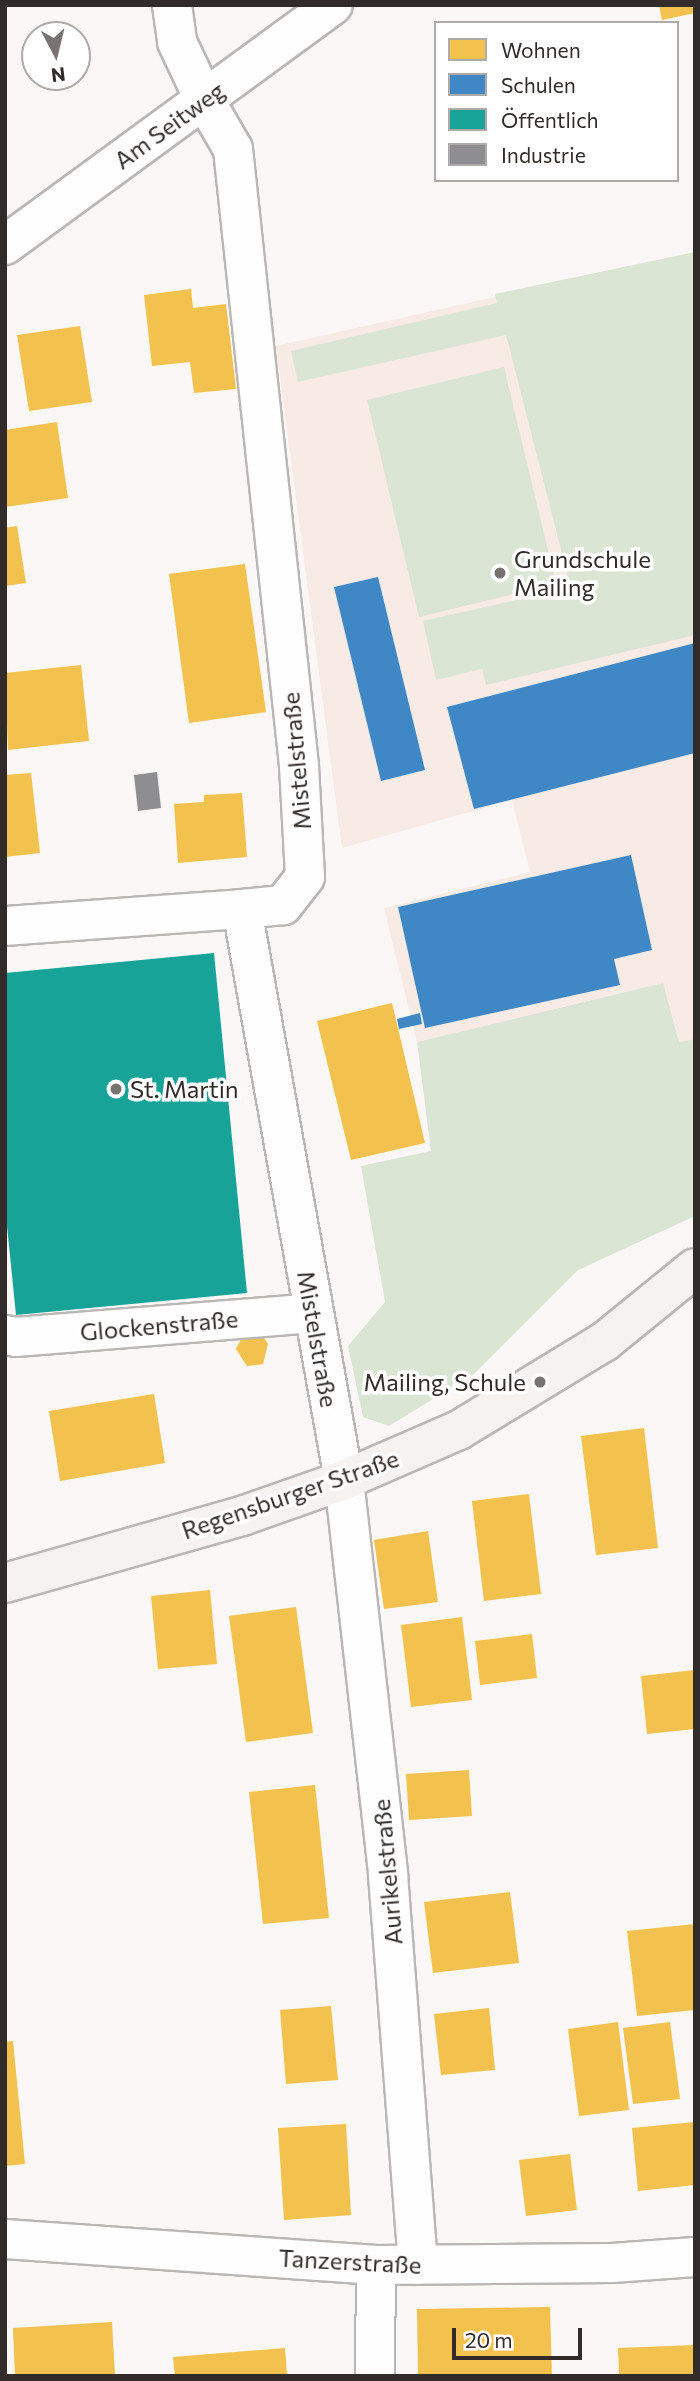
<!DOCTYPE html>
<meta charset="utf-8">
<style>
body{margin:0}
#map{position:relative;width:700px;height:2381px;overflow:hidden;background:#fbf7f6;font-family:Commissioner,sans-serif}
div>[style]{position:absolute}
.built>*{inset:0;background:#f8eae5}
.green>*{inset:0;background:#dbe5d4}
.homes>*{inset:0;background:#f2c14e}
.schools>*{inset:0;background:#3f88c5}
.public>*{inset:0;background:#17a398}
.industry>*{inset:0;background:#8d8d92}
.roads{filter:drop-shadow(2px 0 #bab6b5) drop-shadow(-2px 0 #bab6b5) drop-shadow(0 2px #bab6b5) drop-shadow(0 -2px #bab6b5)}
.street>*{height:38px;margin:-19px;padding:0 19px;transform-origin:19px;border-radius:19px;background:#fefefe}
.secondary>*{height:38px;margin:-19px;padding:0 19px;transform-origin:19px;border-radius:19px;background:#f5f2f1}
.dots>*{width:19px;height:19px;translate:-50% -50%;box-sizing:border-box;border:4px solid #fff;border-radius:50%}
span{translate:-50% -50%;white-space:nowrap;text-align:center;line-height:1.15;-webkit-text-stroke:7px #fff;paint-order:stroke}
.street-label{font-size:24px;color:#312b29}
.poi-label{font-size:24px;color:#312b29}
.left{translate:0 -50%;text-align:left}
.right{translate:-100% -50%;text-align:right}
.frame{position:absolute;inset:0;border:7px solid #312b29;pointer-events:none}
.legend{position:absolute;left:434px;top:21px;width:245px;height:161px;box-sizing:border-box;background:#fff;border:2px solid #adaaa9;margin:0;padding:9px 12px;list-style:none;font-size:21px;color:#312b29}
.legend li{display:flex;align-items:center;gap:14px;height:35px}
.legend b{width:35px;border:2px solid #adaaa9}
.north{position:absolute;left:21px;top:21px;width:70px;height:70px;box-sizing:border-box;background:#fff;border:2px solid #adaaa9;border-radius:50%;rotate:173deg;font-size:19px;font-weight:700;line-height:28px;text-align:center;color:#312b29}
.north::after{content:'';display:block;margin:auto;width:24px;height:32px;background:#787271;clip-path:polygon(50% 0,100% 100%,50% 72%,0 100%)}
.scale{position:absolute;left:452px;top:2328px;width:130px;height:32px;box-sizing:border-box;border:4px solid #312b29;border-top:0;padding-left:9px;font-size:21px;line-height:24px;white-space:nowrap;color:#312b29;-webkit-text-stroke:5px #fff;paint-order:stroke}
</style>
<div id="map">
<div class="built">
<i style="clip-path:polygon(695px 252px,695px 1039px,679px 1042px,662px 983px,417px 1042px,384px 908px,530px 872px,512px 800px,342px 848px,276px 346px)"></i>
</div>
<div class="green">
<i style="clip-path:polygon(695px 252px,695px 635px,486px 685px,482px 669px,436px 680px,423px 621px,571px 588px,506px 335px,298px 382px,291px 351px,497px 303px,495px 294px)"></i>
<i style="clip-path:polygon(504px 367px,556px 584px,419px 617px,367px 400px)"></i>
<i style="clip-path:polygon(663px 983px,679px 1042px,695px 1039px,695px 1216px,578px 1270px,474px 1374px,389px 1426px,363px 1417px,348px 1346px,385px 1302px,361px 1166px,431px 1151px,417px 1042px)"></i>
</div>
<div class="homes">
<i style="clip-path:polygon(659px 5px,695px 5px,695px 13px,662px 20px)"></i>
<i style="clip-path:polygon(191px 289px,193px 308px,226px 304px,236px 389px,194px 393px,190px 362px,152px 366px,144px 295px)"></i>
<i style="clip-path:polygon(80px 326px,92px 402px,29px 411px,17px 335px)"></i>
<i style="clip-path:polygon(57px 422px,68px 498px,5px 507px,5px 430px)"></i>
<i style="clip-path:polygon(17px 526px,26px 583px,5px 586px,5px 528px)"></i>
<i style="clip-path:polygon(245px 564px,266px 712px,189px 723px,169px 574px)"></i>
<i style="clip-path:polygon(81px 665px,89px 741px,8px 750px,5px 673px)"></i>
<i style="clip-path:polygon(31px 773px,40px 853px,5px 857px,5px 775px)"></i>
<i style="clip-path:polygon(242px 793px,247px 857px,178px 863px,174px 804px,204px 802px,204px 795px)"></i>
<i style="clip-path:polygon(392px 1003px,425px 1143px,351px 1160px,317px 1021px)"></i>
<i style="clip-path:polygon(260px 1332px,268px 1344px,263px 1364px,247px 1366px,236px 1349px,243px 1335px)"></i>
<i style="clip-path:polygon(154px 1394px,165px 1463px,60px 1481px,49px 1411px)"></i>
<i style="clip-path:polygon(644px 1428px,658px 1548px,596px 1555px,581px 1436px)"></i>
<i style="clip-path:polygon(529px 1494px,541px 1594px,484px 1601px,472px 1501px)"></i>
<i style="clip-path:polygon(428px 1531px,438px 1602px,384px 1609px,374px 1540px)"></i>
<i style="clip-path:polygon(210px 1590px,217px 1664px,158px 1669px,151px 1596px)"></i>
<i style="clip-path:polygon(296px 1607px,313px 1733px,246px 1742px,229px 1616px)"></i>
<i style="clip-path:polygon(462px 1617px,472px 1700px,411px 1707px,401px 1625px)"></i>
<i style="clip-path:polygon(532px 1634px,537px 1678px,480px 1685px,475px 1641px)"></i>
<i style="clip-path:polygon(695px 1670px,695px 1729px,647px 1734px,641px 1676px)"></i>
<i style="clip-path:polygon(469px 1770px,472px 1816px,409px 1820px,406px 1774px)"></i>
<i style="clip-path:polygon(315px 1785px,329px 1918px,263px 1924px,249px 1792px)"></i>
<i style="clip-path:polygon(510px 1892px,519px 1963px,433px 1973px,424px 1902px)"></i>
<i style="clip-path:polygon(695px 1924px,695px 2010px,637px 2016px,627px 1931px)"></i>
<i style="clip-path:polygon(331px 2006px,338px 2080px,286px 2084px,280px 2010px)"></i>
<i style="clip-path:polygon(489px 2008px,495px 2070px,441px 2075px,434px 2014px)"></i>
<i style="clip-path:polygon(618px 2022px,629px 2110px,579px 2116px,568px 2029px)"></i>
<i style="clip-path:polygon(670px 2022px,680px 2099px,633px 2104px,623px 2028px)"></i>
<i style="clip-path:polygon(13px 2041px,25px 2164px,5px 2166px,5px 2042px)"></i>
<i style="clip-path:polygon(695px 2122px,695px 2185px,638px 2191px,632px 2128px)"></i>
<i style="clip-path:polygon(346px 2124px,351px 2215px,284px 2220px,278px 2128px)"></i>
<i style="clip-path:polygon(570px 2154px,577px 2210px,526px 2216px,519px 2160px)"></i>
<i style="clip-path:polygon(550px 2307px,552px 2376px,418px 2376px,417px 2309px)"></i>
<i style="clip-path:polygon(112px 2322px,115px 2376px,15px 2376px,13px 2328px)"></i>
<i style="clip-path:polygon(695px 2345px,695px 2376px,619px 2376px,618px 2348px)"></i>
<i style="clip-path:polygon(285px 2348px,287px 2376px,175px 2376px,173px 2357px)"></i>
</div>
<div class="schools">
<i style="clip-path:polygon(378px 577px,425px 770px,381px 781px,334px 587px)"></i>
<i style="clip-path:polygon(695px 643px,695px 753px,474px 809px,447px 707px)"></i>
<i style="clip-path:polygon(631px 855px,652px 950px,614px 959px,620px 985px,425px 1028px,398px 907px)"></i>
<i style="clip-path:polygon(420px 1013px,422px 1024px,399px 1029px,397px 1019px)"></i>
</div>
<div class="public">
<i style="clip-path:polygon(214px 953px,247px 1293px,16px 1315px,5px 1206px,5px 973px)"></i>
</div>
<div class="industry">
<i style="clip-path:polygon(157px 772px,161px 808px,138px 811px,134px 775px)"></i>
</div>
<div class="roads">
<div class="street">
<i style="left:172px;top:5px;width:37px;rotate:82deg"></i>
<i style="left:177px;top:42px;width:63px;rotate:64.7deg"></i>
<i style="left:204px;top:99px;width:58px;rotate:59.9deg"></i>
<i style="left:233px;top:149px;width:621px;rotate:83.89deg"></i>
<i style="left:299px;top:766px;width:111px;rotate:86.9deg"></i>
<i style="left:305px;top:877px;width:36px;rotate:128deg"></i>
<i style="left:283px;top:905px;width:41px;rotate:174.4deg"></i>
<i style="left:242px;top:909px;width:580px;rotate:79.87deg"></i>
<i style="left:344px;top:1480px;width:397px;rotate:83.6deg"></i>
<i style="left:388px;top:1875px;width:391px;rotate:85.6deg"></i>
<i style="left:5px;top:245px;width:406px;rotate:-36.2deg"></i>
<i style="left:5px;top:926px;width:238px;rotate:-4.1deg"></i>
<i style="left:5px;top:1335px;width:11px;rotate:10deg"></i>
<i style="left:16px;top:1337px;width:298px;rotate:-4.6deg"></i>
<i style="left:5px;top:2239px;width:372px;rotate:4deg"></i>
<i style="left:376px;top:2265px;width:236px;rotate:-0.5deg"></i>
<i style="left:612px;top:2263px;width:83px;rotate:-4.1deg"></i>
<i style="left:375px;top:2376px;width:111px;rotate:-89.5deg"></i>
</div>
<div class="secondary">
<i style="left:5px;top:1583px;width:246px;rotate:-15.8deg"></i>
<i style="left:242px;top:1516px;width:108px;rotate:-19.4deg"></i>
<i style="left:344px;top:1480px;width:125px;rotate:-23.5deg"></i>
<i style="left:459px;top:1430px;width:170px;rotate:-31.3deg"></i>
<i style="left:604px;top:1342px;width:117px;rotate:-39.1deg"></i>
</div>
</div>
<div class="dots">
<i style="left:500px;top:573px;background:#787271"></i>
<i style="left:116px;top:1089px;background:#787271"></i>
<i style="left:540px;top:1382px;background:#787271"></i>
</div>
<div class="street-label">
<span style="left:169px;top:125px;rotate:-36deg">Am Seitweg</span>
<span style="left:296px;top:761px;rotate:-95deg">Mistelstraße</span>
<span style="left:159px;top:1325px;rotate:-5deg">Glockenstraße</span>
<span style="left:318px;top:1339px;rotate:80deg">Mistelstraße</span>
<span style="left:290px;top:1494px;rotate:-19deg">Regensburger Straße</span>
<span style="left:387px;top:1872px;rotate:-95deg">Aurikelstraße</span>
<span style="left:350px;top:2261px;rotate:3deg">Tanzerstraße</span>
</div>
<div class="poi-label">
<span class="left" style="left:514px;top:573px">Grundschule<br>Mailing</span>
<span class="left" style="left:130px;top:1089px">St. Martin</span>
<span class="right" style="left:526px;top:1382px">Mailing, Schule</span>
</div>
<div class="frame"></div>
<ul class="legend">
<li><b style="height:19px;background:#f2c14e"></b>Wohnen</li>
<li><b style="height:19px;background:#3f88c5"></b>Schulen</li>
<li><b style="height:19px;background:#17a398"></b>Öffentlich</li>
<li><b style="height:19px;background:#8d8d92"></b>Industrie</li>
</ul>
<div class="north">N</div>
<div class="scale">20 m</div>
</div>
